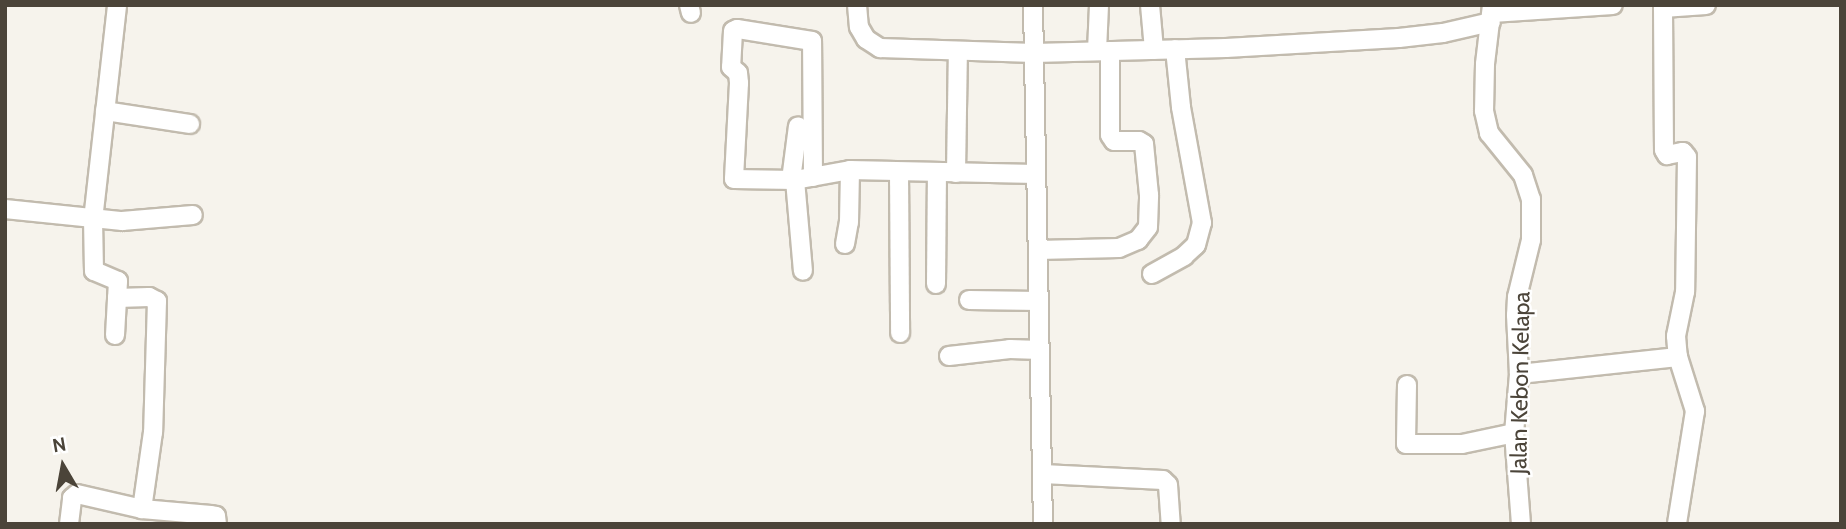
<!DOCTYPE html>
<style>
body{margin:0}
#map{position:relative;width:1846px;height:529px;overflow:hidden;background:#f6f3ec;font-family:Cabin,sans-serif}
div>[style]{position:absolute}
.roads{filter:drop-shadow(2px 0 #c2bbae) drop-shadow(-2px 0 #c2bbae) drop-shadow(0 2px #c2bbae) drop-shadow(0 -2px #c2bbae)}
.minor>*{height:18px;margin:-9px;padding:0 9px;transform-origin:9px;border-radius:9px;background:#fff}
span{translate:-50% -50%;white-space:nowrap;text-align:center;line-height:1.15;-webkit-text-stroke:5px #fff;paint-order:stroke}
.street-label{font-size:23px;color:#4b4439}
.frame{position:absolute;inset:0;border:7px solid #4b4439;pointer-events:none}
.north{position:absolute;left:28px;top:431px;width:70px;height:70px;-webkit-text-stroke:5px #fff;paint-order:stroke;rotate:350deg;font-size:19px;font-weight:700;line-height:28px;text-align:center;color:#4b4439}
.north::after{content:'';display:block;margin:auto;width:24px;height:32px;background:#4b4439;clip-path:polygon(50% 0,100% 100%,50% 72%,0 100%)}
</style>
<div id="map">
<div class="roads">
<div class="minor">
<i style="left:689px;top:5px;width:8px;rotate:76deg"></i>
<i style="left:857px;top:5px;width:22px;rotate:85deg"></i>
<i style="left:859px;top:27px;width:14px;rotate:60deg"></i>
<i style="left:866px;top:39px;width:17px;rotate:33deg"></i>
<i style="left:880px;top:48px;width:154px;rotate:1.9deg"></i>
<i style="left:1034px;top:53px;width:192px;rotate:-1.5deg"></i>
<i style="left:1226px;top:48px;width:173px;rotate:-3.3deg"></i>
<i style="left:1399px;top:38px;width:44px;rotate:-6.5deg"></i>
<i style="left:1443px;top:33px;width:49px;rotate:-12.9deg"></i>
<i style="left:1033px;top:5px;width:519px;rotate:88.9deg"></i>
<i style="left:1150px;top:5px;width:45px;rotate:84.9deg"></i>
<i style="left:1492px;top:5px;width:59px;rotate:96.8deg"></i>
<i style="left:1485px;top:64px;width:47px;rotate:91.2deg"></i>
<i style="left:1484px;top:111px;width:23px;rotate:77deg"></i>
<i style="left:1489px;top:133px;width:54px;rotate:51deg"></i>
<i style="left:1523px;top:175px;width:25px;rotate:72deg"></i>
<i style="left:1531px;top:199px;width:41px;rotate:90deg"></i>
<i style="left:1531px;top:240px;width:59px;rotate:103.8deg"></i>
<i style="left:1517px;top:297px;width:18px;rotate:93deg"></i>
<i style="left:1516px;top:315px;width:59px;rotate:87.1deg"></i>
<i style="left:1519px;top:374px;width:59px;rotate:94.8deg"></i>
<i style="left:1514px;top:433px;width:91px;rotate:85.6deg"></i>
<i style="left:1663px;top:8px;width:142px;rotate:89.6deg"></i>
<i style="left:1664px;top:150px;width:6px;rotate:59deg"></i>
<i style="left:1667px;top:155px;width:16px;rotate:-11deg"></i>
<i style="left:1683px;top:152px;width:6px;rotate:51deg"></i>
<i style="left:1687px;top:157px;width:135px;rotate:90.8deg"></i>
<i style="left:1685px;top:292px;width:45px;rotate:101.6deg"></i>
<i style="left:1676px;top:336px;width:21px;rotate:85deg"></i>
<i style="left:1678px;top:357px;width:57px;rotate:72.5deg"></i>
<i style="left:1695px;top:411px;width:114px;rotate:99.1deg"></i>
<i style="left:1663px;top:8px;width:43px;rotate:-4deg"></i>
<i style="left:1492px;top:13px;width:121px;rotate:-3.8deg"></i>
<i style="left:1097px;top:51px;width:46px;rotate:-87.5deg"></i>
<i style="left:105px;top:111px;width:86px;rotate:8.7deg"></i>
<i style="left:899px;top:172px;width:161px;rotate:89.6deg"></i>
<i style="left:956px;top:173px;width:122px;rotate:-89.1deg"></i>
<i style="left:813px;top:177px;width:136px;rotate:-90.4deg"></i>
<i style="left:812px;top:41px;width:76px;rotate:-170.9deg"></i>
<i style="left:737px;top:29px;width:4px;rotate:153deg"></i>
<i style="left:733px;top:31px;width:36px;rotate:93deg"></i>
<i style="left:731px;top:67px;width:9px;rotate:41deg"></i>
<i style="left:738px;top:73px;width:10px;rotate:84deg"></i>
<i style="left:739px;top:83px;width:96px;rotate:93deg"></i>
<i style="left:734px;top:179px;width:61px;rotate:0.9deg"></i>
<i style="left:795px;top:180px;width:56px;rotate:-10.3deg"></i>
<i style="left:850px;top:170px;width:186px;rotate:1.2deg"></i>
<i style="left:791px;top:180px;width:54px;rotate:-82.6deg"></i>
<i style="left:795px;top:180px;width:91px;rotate:85deg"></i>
<i style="left:5px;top:209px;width:118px;rotate:5.9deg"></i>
<i style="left:122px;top:221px;width:71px;rotate:-4.8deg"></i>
<i style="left:845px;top:244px;width:22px;rotate:-80deg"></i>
<i style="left:849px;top:222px;width:52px;rotate:-88.9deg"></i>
<i style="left:1038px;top:250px;width:81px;rotate:-1.4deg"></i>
<i style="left:1119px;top:248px;width:21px;rotate:-23deg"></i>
<i style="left:1138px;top:240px;width:16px;rotate:-52deg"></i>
<i style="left:1148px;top:227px;width:32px;rotate:-88deg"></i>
<i style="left:1149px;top:195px;width:51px;rotate:-95.6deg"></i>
<i style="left:1144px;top:144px;width:6px;rotate:-149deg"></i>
<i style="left:1139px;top:141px;width:25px;rotate:180deg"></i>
<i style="left:1114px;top:141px;width:7px;rotate:-124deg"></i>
<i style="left:1110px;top:135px;width:84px;rotate:-90deg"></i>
<i style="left:1152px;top:274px;width:37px;rotate:-29deg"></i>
<i style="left:1184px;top:256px;width:16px;rotate:-43deg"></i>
<i style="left:1196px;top:245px;width:23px;rotate:-75deg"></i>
<i style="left:1202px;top:223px;width:118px;rotate:-100.3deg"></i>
<i style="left:1181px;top:107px;width:58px;rotate:-95.9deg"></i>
<i style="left:936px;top:284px;width:112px;rotate:-89.5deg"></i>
<i style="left:117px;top:298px;width:32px;rotate:-2deg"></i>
<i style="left:149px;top:297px;width:9px;rotate:27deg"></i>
<i style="left:157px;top:301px;width:131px;rotate:91.7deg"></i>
<i style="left:153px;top:432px;width:78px;rotate:98.1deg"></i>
<i style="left:969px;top:300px;width:70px;rotate:0.8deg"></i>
<i style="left:115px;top:335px;width:54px;rotate:-86.8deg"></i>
<i style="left:118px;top:281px;width:26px;rotate:-157deg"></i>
<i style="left:94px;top:271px;width:51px;rotate:-91.1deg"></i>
<i style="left:93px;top:220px;width:216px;rotate:-83.6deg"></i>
<i style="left:949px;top:356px;width:61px;rotate:-6.5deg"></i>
<i style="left:1010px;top:349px;width:30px;rotate:2deg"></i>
<i style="left:1519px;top:374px;width:160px;rotate:-6.1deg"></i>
<i style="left:1407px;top:385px;width:59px;rotate:91deg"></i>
<i style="left:1406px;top:444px;width:56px"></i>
<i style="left:1462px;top:444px;width:53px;rotate:-11.9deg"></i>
<i style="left:1043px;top:474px;width:120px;rotate:2.9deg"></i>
<i style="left:1163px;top:480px;width:7px;rotate:45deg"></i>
<i style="left:1168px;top:485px;width:39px;rotate:86deg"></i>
<i style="left:69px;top:524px;width:26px;rotate:-83deg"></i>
<i style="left:72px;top:498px;width:6px;rotate:-39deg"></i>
<i style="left:77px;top:494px;width:67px;rotate:13deg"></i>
<i style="left:142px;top:509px;width:69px;rotate:5deg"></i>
<i style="left:211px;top:515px;width:5px;rotate:11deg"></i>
<i style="left:216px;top:516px;width:8px;rotate:83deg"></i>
</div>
</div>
<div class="street-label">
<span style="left:1520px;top:383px;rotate:-89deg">Jalan Kebon Kelapa</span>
</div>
<div class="frame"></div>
<div class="north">N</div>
</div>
